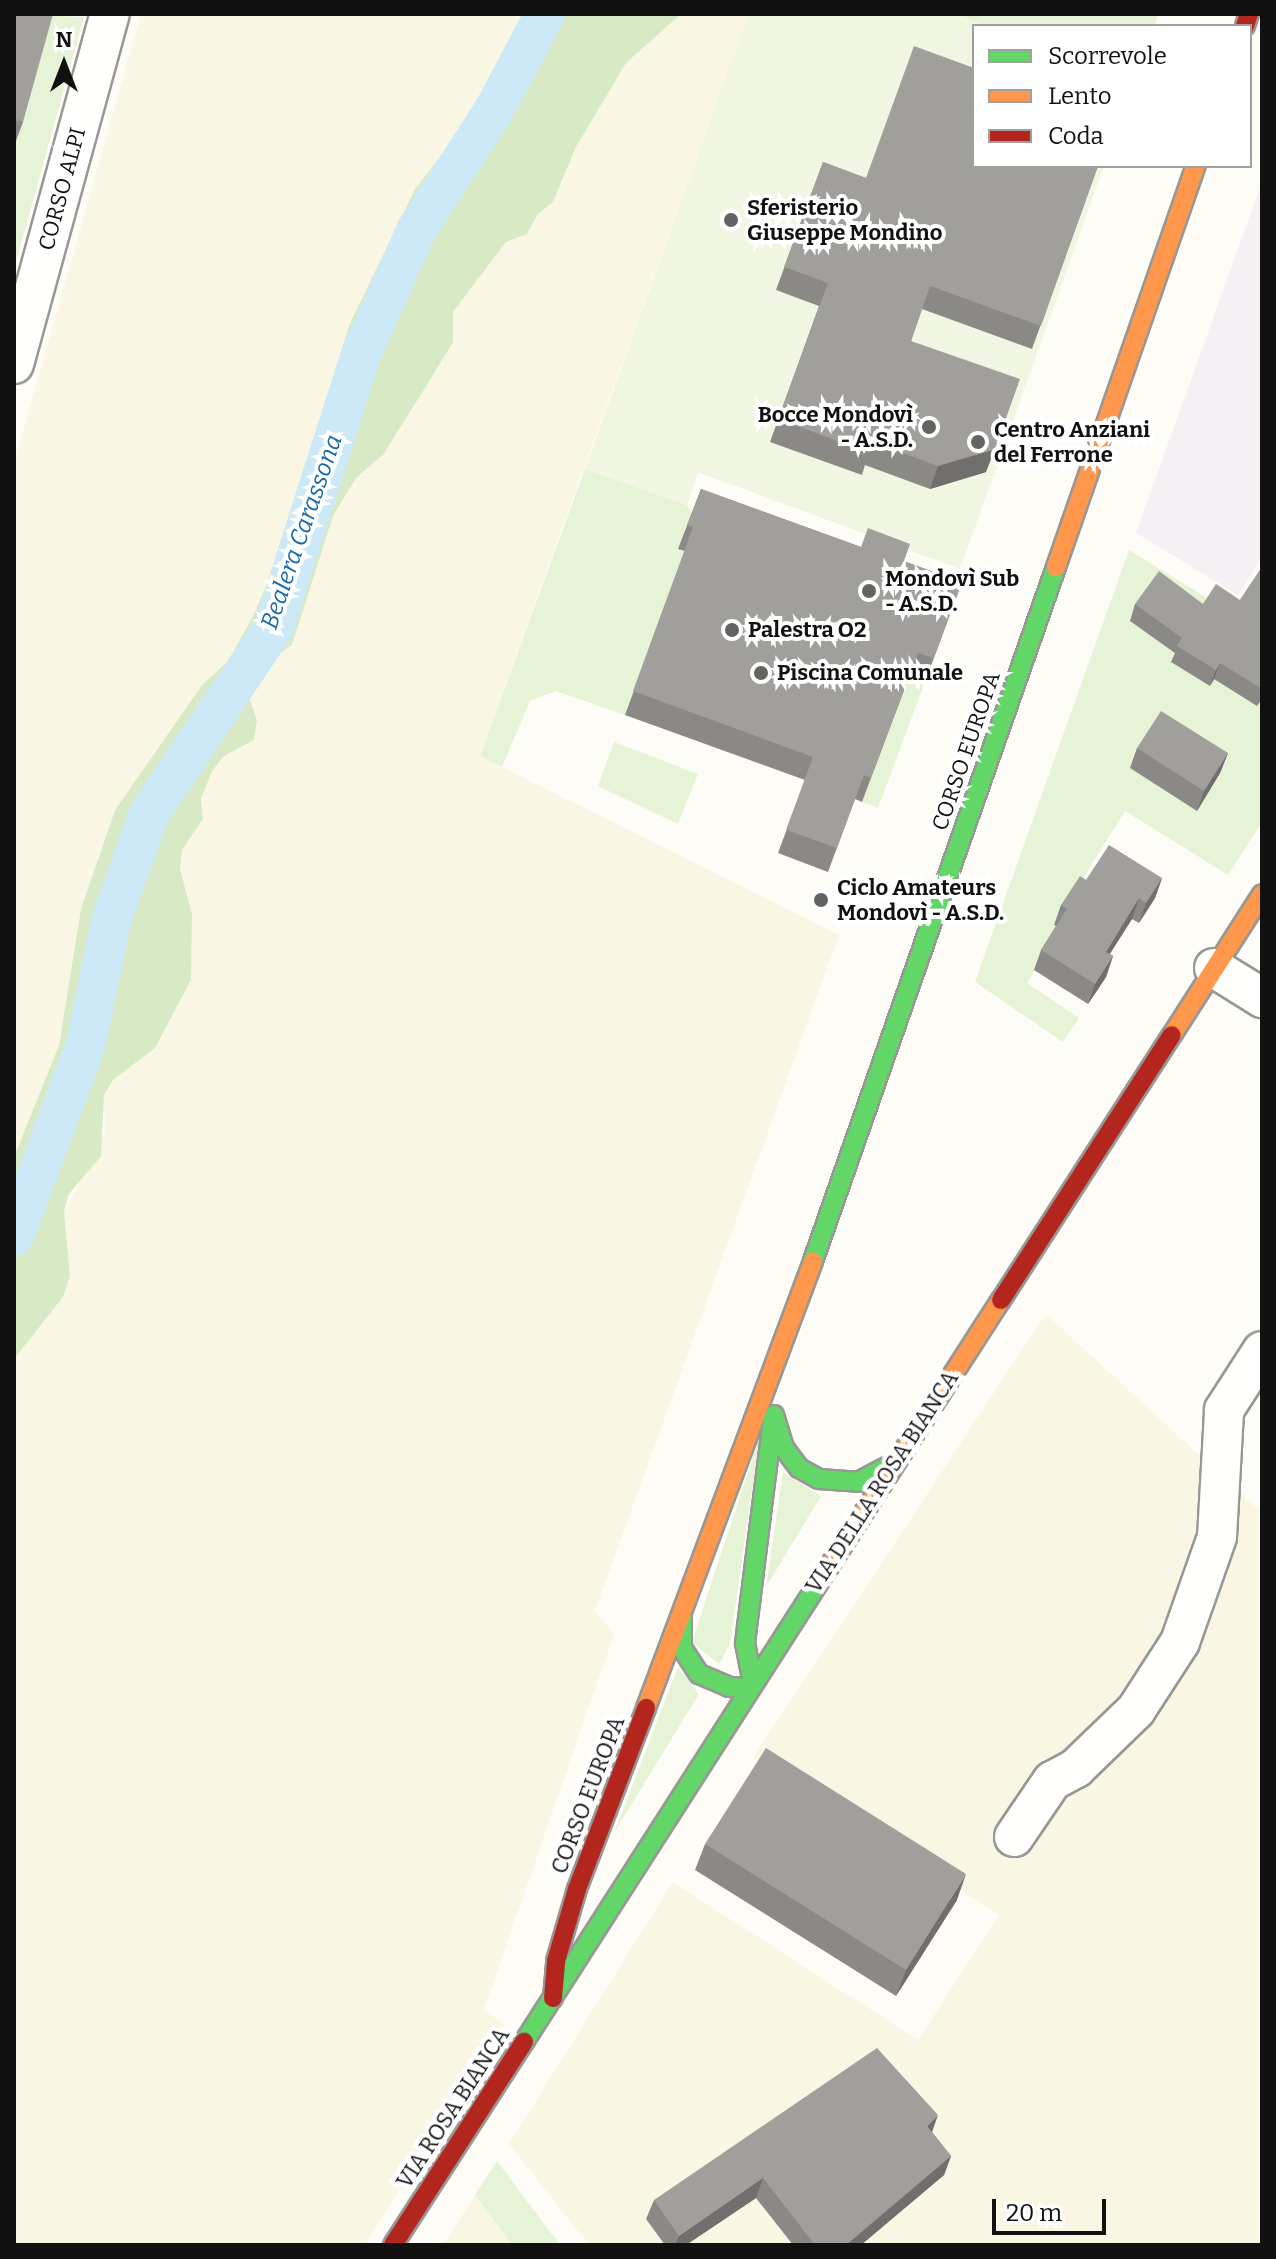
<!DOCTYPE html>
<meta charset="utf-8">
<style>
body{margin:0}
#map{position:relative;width:1276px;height:2259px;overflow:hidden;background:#fdfcf7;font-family:Bitter,serif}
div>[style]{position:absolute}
.industrial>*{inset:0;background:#f5f0f3}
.farmland>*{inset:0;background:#f9f7e4}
.green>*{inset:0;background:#e7f3d7}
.forest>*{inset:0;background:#d8eac5}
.pitch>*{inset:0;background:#f0f6e1}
.canal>*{height:40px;margin:-20px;padding:0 20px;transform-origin:20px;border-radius:20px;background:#cde8f7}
.roads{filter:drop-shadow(2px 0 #979795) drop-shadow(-2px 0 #979795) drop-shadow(0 2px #979795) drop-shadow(0 -2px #979795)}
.street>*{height:38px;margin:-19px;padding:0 19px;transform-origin:19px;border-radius:19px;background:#fffffe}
.fast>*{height:18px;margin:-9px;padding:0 9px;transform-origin:9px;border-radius:9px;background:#63d668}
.slow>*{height:18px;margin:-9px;padding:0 9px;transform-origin:9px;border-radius:9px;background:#ff974d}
.jam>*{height:18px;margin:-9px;padding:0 9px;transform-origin:9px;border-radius:9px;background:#b3261e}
.wall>*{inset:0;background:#8a8986}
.shaded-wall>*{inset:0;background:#716f6d}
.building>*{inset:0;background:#a19f9c}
.dots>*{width:22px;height:22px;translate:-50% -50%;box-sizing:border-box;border:4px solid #fff;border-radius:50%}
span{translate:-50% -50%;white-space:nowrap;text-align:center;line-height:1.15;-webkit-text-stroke:8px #fff;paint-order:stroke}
.street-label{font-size:22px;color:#111}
.poi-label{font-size:22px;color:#111;font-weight:700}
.left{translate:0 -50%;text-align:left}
.right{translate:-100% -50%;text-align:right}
.water-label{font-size:24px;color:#1768a6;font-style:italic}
.frame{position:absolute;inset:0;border:16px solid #111;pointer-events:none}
.legend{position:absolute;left:972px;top:24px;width:280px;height:144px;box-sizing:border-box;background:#fff;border:2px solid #a0a0a0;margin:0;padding:10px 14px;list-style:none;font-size:24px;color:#111}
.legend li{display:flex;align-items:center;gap:16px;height:40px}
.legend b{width:40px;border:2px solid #a0a0a0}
.north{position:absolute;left:24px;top:24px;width:80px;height:80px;-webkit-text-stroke:6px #fff;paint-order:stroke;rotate:0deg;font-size:22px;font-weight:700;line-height:32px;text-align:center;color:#111}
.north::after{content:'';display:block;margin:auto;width:28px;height:36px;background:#111;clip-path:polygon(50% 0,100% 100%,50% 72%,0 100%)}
.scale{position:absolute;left:992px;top:2199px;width:114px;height:36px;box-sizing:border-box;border:4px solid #111;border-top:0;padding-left:10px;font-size:24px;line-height:28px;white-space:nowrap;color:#111;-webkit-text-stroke:6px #fff;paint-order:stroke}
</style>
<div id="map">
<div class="industrial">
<i style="clip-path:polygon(1262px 182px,1262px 558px,1238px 595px,1136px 533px)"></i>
</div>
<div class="farmland">
<i style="clip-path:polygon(141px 14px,524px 14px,474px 113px,415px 189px,350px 323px,275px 565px,253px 616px,228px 661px,202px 685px,115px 810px,81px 909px,59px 1045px,14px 1157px,14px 463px)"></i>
<i style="clip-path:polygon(681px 14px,748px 14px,480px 756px,839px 935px,595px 1611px,614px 1634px,484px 2010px,505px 2025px,365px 2245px,14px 2245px,14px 1359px,63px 1297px,70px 1276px,64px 1212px,105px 1133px,104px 1095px,113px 1080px,155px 1048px,191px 980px,192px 914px,180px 869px,182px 850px,203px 819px,201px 799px,212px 771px,224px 756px,254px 740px,257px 720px,248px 695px,263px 665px,292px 645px,333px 516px,356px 478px,383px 455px,430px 380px,453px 342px,453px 312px,506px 242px,527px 234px,538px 214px,553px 202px,576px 147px,626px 63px)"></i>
<i style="clip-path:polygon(1046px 1314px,1262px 1513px,1262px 2245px,589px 2245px,509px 2144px,673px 1882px,918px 2040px,999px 1915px,753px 1757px)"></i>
<i style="clip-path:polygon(475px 2195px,512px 2245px,443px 2245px)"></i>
</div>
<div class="green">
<i style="clip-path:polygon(14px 14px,84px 17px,14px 269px)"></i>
<i style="clip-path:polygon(953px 14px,1159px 14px,1154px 26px,987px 26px)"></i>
<i style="clip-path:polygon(585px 469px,687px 505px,692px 513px,685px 551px,625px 715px,556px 691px,530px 701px,502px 767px,480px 756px)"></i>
<i style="clip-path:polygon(1129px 550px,1210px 600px,1214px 679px,1257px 706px,1262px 699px,1262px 822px,1228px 875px,1125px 811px,1054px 925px,1060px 929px,1027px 983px,1079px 1018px,1063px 1042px,975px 982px)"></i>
<i style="clip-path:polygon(909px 677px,925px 682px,878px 808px,862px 802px)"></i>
<i style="clip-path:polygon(614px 742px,698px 774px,678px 824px,598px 786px)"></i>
<i style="clip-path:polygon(759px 1439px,730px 1644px,719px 1664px,692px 1642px)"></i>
<i style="clip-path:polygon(783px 1472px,821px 1496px,766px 1587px)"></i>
<i style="clip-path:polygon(678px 1667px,699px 1694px,614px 1833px)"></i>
<i style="clip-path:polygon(497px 2161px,560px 2245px,512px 2245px,475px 2195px)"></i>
</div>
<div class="forest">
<i style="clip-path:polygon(524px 14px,681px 14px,626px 63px,576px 147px,553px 202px,538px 214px,527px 234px,506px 242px,453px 312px,453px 342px,430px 380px,383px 455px,356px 478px,333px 516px,292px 645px,263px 665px,248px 695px,257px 720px,254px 740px,224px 756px,212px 771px,201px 799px,203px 819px,182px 850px,180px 869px,192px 914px,191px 980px,155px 1048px,113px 1080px,104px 1095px,101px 1156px,69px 1194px,64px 1212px,70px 1276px,63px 1297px,14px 1359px,14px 1157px,59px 1045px,81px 909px,115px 810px,202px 685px,228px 661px,253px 616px,275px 565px,350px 323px,415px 189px,474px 113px)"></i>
</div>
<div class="pitch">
<i style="clip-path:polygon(748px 14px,953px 14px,987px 26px,974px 26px,974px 166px,1104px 166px,960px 569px,698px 472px,687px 505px,585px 469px)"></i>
</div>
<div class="canal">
<i style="left:14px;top:1236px;width:202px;rotate:-69.4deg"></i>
<i style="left:85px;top:1047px;width:132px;rotate:-78.2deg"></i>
<i style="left:112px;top:918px;width:110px;rotate:-70.4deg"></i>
<i style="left:149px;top:814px;width:225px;rotate:-56.2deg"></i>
<i style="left:274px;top:627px;width:287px;rotate:-72.3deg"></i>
<i style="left:361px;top:354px;width:137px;rotate:-65.9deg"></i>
<i style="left:417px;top:229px;width:142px;rotate:-57.1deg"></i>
<i style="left:494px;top:110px;width:109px;rotate:-62deg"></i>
</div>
<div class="roads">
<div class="street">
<i style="left:14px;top:364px;width:363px;rotate:-74.7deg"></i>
<i style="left:1214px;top:968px;width:57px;rotate:32deg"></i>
<i style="left:1014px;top:1837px;width:68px;rotate:-55.8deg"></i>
<i style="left:1052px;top:1781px;width:27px;rotate:-28deg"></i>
<i style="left:1076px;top:1768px;width:83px;rotate:-44deg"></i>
<i style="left:1136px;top:1710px;width:81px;rotate:-57.1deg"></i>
<i style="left:1180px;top:1642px;width:111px;rotate:-70.6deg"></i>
<i style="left:1217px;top:1537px;width:127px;rotate:-86.8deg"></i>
<i style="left:1224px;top:1410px;width:70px;rotate:-57.2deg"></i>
</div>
<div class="fast">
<i style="left:813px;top:1261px;width:735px;rotate:-70.7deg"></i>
<i style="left:774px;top:1415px;width:34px;rotate:73deg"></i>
<i style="left:784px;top:1448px;width:25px;rotate:53deg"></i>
<i style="left:799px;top:1468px;width:23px;rotate:29deg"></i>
<i style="left:819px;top:1479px;width:39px;rotate:4deg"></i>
<i style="left:858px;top:1482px;width:38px;rotate:-28deg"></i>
<i style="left:682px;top:1613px;width:35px;rotate:90deg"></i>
<i style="left:682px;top:1648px;width:31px;rotate:57deg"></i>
<i style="left:699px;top:1674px;width:33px;rotate:23deg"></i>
<i style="left:729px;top:1687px;width:21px;rotate:3deg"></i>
<i style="left:753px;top:1684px;width:42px;rotate:-101deg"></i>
<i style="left:745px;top:1643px;width:226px;rotate:-82.9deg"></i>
<i style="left:524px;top:2042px;width:567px;rotate:-57.32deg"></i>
</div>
<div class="slow">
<i style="left:1056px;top:567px;width:425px;rotate:-70.8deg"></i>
<i style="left:1172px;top:1035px;width:167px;rotate:-57.4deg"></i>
<i style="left:830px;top:1565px;width:315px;rotate:-57.2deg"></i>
<i style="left:646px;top:1708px;width:477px;rotate:-69.5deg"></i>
</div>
<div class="jam">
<i style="left:1245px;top:26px;width:13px;rotate:-72deg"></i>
<i style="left:1001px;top:1300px;width:315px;rotate:-57.2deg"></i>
<i style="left:553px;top:1998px;width:37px;rotate:-85deg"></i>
<i style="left:556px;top:1961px;width:75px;rotate:-73.7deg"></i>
<i style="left:577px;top:1889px;width:194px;rotate:-69.1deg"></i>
<i style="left:393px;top:2245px;width:242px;rotate:-57.2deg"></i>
</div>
</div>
<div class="wall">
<i style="clip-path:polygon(14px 14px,23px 122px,16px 141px,14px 141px)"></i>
<i style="clip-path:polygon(823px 162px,866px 178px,1098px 166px,1032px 349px,922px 309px,911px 341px,986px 472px,930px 489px,865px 465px,862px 475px,770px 442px,819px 306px,776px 290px)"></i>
<i style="clip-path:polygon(701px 489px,861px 547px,962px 582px,925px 682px,909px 677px,862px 802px,855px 799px,828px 872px,778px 853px,805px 780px,625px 715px,685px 551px,678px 549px)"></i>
<i style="clip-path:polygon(1262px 567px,1262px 699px,1257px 706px,1214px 679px,1210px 686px,1171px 662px,1175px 653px,1130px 621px,1135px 604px,1203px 604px,1240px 600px)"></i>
<i style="clip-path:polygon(1137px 748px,1228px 753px,1220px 773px,1197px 811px,1130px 768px)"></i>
<i style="clip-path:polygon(1162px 878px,1155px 898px,1139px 923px,1132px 919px,1110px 954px,1113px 956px,1106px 977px,1088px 1004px,1034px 970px,1041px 950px,1056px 926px,1054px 925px,1061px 905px)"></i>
<i style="clip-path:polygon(705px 1844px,957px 1900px,896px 1996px,695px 1870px)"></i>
<i style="clip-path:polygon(932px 2132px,951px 2156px,944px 2175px,861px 2245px,793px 2245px,756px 2198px,686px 2245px,665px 2245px,646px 2219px,654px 2200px)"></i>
</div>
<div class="shaded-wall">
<i style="clip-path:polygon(995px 449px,986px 472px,930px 489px,938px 466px)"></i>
<i style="clip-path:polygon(1220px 663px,1214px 679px,1210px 686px,1216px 670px)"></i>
<i style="clip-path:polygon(1228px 753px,1220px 773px,1197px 811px,1204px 791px)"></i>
<i style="clip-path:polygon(1162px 878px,1155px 898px,1139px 923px,1146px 903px)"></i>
<i style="clip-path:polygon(1139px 898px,1132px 919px,1098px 972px,1106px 952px)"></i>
<i style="clip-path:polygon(1113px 956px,1106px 977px,1088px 1004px,1095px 984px)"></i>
<i style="clip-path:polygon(966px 1874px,957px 1900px,896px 1996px,906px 1970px)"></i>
<i style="clip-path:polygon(938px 2115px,931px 2135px,927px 2126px)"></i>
<i style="clip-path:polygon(951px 2156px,944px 2175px,861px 2245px,846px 2245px)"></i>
<i style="clip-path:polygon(763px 2178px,756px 2198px,686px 2245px,675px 2245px,679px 2236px)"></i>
</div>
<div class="building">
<i style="clip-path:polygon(14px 14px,53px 14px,23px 122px,14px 120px)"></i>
<i style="clip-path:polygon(914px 46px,974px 68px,974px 166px,1098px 166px,1041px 326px,930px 286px,911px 341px,1020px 379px,995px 449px,938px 466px,874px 442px,870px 453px,778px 419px,828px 283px,784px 267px,823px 162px,866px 178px)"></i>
<i style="clip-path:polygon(701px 489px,861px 547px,868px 528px,910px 544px,904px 561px,962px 582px,934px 658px,918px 653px,871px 778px,864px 775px,837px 848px,786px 830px,813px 757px,633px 691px,693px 527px,687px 525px)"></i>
<i style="clip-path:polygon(1262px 567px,1262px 689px,1220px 663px,1216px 670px,1177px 646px,1182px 638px,1135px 604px,1159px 571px,1203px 604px,1216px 584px,1240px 600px)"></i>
<i style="clip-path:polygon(1161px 711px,1228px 753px,1204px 791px,1137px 748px)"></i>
<i style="clip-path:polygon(1109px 845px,1162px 878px,1146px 903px,1139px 898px,1106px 952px,1113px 956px,1095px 984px,1041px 950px,1067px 909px,1061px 905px,1080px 876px,1086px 880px)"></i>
<i style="clip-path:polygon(766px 1748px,966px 1874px,906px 1970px,705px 1844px)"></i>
<i style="clip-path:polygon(877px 2048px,938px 2115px,927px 2126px,951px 2156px,846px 2245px,815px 2245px,763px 2178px,679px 2236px,654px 2200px)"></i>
</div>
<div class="dots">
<i style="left:731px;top:220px;background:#646362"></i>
<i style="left:929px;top:427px;background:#646362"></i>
<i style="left:978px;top:442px;background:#646362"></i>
<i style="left:869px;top:591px;background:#646362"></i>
<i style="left:732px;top:630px;background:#646362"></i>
<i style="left:761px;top:673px;background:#646362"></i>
<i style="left:821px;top:900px;background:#646362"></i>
</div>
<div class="street-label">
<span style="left:62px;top:189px;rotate:-75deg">CORSO ALPI</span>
<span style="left:966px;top:751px;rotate:-71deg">CORSO EUROPA</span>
<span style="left:882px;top:1482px;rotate:-57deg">VIA DELLA ROSA BIANCA</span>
<span style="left:588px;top:1795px;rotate:-69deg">CORSO EUROPA</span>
<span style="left:453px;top:2108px;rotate:-57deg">VIA ROSA BIANCA</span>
</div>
<div class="poi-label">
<span class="left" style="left:747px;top:220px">Sferisterio<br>Giuseppe Mondino</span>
<span class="right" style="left:913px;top:427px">Bocce Mondovì<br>- A.S.D.</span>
<span class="left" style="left:994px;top:442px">Centro Anziani<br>del Ferrone</span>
<span class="left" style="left:885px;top:591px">Mondovì Sub<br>- A.S.D.</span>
<span class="left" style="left:748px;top:630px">Palestra O2</span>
<span class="left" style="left:777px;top:673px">Piscina Comunale</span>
<span class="left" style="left:837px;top:900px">Ciclo Amateurs<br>Mondovì - A.S.D.</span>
</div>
<div class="water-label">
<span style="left:302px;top:532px;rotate:-71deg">Bealera Carassona</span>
</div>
<div class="frame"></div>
<ul class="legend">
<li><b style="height:10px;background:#63d668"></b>Scorrevole</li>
<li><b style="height:10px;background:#ff974d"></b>Lento</li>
<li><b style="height:10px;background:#b3261e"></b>Coda</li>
</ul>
<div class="north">N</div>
<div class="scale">20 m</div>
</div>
